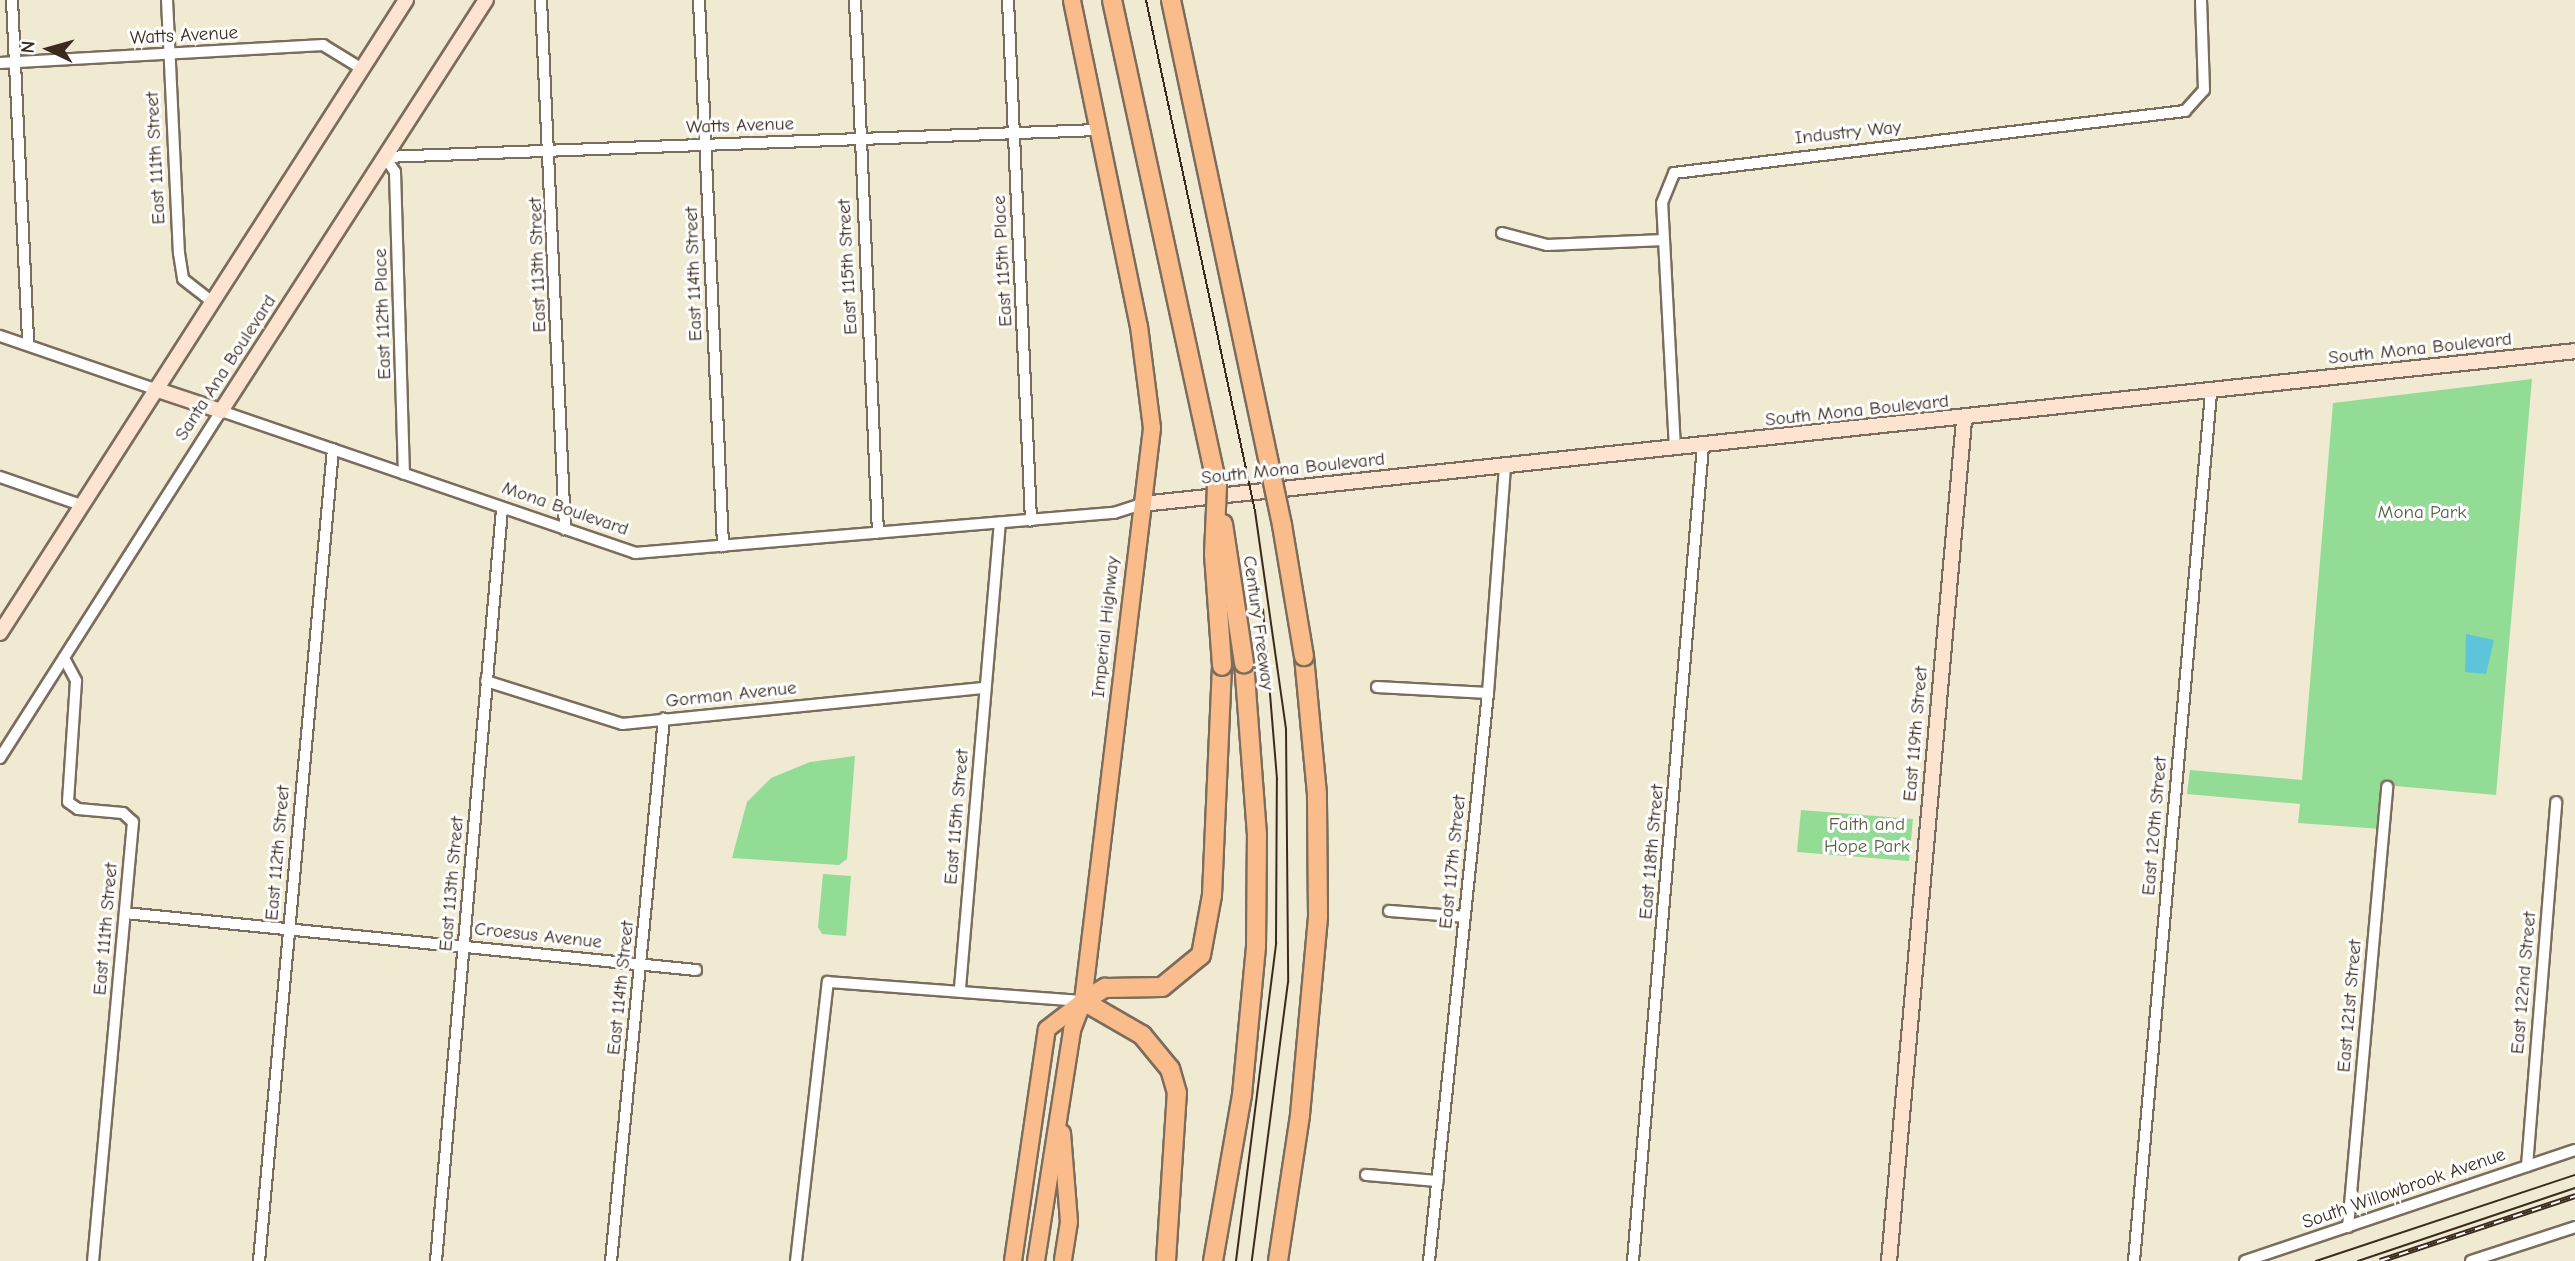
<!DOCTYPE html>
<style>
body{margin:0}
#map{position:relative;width:2575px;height:1261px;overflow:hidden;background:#f1ead2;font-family:"Comic Neue",sans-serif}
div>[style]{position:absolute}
.green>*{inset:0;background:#93dc96}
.water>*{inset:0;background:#5dc4da}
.roads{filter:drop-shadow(2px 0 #7b6d5d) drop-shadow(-2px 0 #7b6d5d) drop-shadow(0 2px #7b6d5d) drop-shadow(0 -2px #7b6d5d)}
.street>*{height:10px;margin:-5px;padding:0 5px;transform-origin:5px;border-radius:5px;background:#fff}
.secondary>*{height:14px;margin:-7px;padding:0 7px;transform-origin:7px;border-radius:7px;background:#fde4d0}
.primary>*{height:16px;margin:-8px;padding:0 8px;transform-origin:8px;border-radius:8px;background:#f9bc8a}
.highway>*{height:18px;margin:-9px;padding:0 9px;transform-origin:9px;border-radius:9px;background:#f9bc8a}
.tram>*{height:2px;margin:-1px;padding:0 1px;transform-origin:1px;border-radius:1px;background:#3b2a1e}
.rail>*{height:6px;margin-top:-3px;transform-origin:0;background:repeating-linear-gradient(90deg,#fff 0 10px,#3b2a1e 0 20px);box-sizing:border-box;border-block:2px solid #3b2a1e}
.bridges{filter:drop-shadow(2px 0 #7b6d5d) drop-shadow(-2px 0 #7b6d5d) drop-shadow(0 2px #7b6d5d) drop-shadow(0 -2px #7b6d5d)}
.highway-bridge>*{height:18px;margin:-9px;padding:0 9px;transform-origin:9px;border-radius:9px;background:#f9bc8a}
span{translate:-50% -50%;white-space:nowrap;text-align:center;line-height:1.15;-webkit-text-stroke:6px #fff;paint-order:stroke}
.street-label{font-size:19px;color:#3b2a1e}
.park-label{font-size:19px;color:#555f42}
.north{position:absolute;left:14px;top:14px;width:70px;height:70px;-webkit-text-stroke:5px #fff;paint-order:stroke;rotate:275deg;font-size:19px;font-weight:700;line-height:28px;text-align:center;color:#3b2a1e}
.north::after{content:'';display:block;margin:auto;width:24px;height:32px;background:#3b2a1e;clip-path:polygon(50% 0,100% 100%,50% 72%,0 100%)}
</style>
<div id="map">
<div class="green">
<i style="clip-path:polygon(2532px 379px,2496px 795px,2385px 785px,2381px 829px,2298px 823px,2300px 804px,2187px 794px,2190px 770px,2302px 780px,2333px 403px)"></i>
<i style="clip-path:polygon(855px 756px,847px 859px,839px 865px,732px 858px,747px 802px,771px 778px,810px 762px)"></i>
<i style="clip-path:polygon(1801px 810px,1913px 819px,1909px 861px,1797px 852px)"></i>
<i style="clip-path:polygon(823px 874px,851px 876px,846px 936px,822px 934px,818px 927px)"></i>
</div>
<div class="water">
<i style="clip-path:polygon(2466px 634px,2494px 640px,2486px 674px,2465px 672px)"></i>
</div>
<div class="roads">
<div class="street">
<i style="left:12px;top:0;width:345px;rotate:87.3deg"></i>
<i style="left:167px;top:0;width:253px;rotate:87.3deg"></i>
<i style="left:179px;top:253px;width:26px;rotate:81deg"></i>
<i style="left:183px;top:279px;width:34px;rotate:38deg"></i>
<i style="left:541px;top:0;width:530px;rotate:87.4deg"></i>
<i style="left:699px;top:0;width:547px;rotate:87.48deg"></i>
<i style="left:855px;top:0;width:533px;rotate:87.53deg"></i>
<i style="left:1008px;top:0;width:521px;rotate:87.47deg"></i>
<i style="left:0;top:63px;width:324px;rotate:-3.2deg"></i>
<i style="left:323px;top:45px;width:46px;rotate:31.6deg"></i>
<i style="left:385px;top:157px;width:713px;rotate:-2.17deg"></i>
<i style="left:385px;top:157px;width:18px;rotate:56deg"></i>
<i style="left:395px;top:172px;width:302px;rotate:88.3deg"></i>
<i style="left:1502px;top:233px;width:47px;rotate:14.9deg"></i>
<i style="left:1547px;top:245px;width:117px;rotate:-2.4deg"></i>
<i style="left:0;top:336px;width:164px;rotate:18.9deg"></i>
<i style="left:1675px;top:449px;width:246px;rotate:-93deg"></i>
<i style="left:1662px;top:203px;width:32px;rotate:-68deg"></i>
<i style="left:1674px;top:173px;width:515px;rotate:-6.92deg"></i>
<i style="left:2185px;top:111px;width:28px;rotate:-48deg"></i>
<i style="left:2204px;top:90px;width:90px;rotate:-91.9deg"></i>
<i style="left:0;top:477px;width:86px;rotate:19.1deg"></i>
<i style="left:64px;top:658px;width:26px;rotate:62deg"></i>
<i style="left:76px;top:681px;width:121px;rotate:93.8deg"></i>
<i style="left:68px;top:802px;width:12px;rotate:35deg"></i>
<i style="left:78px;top:809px;width:45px;rotate:5.1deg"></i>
<i style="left:123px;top:813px;width:13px;rotate:42deg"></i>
<i style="left:133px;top:822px;width:441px;rotate:95.2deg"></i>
<i style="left:486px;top:681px;width:143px;rotate:17.5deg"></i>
<i style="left:622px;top:724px;width:365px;rotate:-5.7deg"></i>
<i style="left:1377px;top:687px;width:111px;rotate:3.1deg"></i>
<i style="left:0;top:758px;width:411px;rotate:-57.5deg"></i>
<i style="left:221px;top:411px;width:438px;rotate:18.9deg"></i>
<i style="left:635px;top:553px;width:481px;rotate:-4.8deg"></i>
<i style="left:1114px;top:513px;width:29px;rotate:-18deg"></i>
<i style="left:1389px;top:911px;width:76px;rotate:4.5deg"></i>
<i style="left:125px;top:913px;width:574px;rotate:5.7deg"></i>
<i style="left:960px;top:988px;width:467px;rotate:-85.1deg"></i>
<i style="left:2527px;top:1166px;width:365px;rotate:-85.4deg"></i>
<i style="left:1366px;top:1175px;width:72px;rotate:4.8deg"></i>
<i style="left:2348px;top:1227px;width:442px;rotate:-84.9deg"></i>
<i style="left:259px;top:1261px;width:815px;rotate:-84.79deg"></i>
<i style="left:436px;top:1261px;width:755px;rotate:-84.98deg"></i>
<i style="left:611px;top:1261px;width:545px;rotate:-84.42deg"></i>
<i style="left:796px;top:1261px;width:281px;rotate:-83.5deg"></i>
<i style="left:828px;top:982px;width:256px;rotate:4.3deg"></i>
<i style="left:1429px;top:1261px;width:571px;rotate:-84.07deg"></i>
<i style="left:1488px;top:693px;width:227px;rotate:-85.7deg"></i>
<i style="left:1633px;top:1261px;width:818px;rotate:-85.09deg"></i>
<i style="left:2134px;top:1261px;width:871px;rotate:-84.93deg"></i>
<i style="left:2245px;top:1261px;width:348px;rotate:-18.6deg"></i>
<i style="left:2471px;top:1261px;width:109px;rotate:-18.1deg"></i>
</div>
<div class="secondary">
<i style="left:155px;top:389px;width:70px;rotate:18.4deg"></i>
<i style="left:221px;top:411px;width:489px;rotate:-57.2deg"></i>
<i style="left:1142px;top:504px;width:1441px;rotate:-6.09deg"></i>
<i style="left:0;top:633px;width:752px;rotate:-57.32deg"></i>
<i style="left:1889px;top:1261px;width:844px;rotate:-84.9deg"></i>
</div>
<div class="primary">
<i style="left:1062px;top:1133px;width:89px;rotate:85.5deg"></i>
<i style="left:1069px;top:1222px;width:39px;rotate:99deg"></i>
<i style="left:1013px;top:1261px;width:234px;rotate:-81.7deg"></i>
<i style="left:1047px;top:1029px;width:43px;rotate:-37.4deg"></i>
<i style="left:1036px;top:1261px;width:234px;rotate:-81.1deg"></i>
<i style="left:1072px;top:1030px;width:31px;rotate:-69deg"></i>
<i style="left:1083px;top:1001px;width:577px;rotate:-83.13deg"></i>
<i style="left:1152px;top:428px;width:102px;rotate:-97.3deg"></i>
<i style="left:1139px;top:327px;width:334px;rotate:-101.6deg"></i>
</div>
<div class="highway">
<i style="left:1112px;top:0;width:497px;rotate:77.8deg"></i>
<i style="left:1166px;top:1261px;width:168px;rotate:-86.3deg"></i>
<i style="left:1177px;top:1093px;width:25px;rotate:-106deg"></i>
<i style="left:1170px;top:1069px;width:44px;rotate:-129.5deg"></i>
<i style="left:1142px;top:1035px;width:68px;rotate:-150deg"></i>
<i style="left:1083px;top:1001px;width:26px;rotate:-31deg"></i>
<i style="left:1105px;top:988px;width:57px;rotate:-1deg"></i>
<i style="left:1162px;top:987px;width:50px;rotate:-39.4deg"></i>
<i style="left:1201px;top:955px;width:61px;rotate:-79.6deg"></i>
<i style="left:1212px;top:895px;width:229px;rotate:-87.5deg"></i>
<i style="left:1213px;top:1261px;width:169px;rotate:-80.1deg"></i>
<i style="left:1242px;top:1095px;width:150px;rotate:-84.6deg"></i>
<i style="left:1256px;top:946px;width:111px;rotate:-89.5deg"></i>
<i style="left:1257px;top:835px;width:172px;rotate:-94.3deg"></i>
<i style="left:1278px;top:1261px;width:148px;rotate:-81.4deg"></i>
<i style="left:1300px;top:1115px;width:200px;rotate:-84.8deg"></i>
<i style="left:1318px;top:916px;width:122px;rotate:-90.5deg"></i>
<i style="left:1317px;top:794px;width:139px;rotate:-95.4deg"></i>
</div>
</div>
<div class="tram">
<i style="left:1146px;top:0;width:522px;rotate:77.96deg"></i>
<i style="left:1255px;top:511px;width:220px;rotate:81.9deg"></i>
<i style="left:1286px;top:729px;width:253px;rotate:89.5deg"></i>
<i style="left:1288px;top:982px;width:281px;rotate:97.4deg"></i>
<i style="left:1236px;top:1261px;width:321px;rotate:-82.8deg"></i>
<i style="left:1276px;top:943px;width:164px;rotate:-89.7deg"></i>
<i style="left:1277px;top:779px;width:170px;rotate:-94.7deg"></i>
<i style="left:2316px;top:1261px;width:273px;rotate:-18.4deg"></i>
<i style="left:2358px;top:1261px;width:229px;rotate:-18.6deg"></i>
</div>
<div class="rail">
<i style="left:2380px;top:1261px;width:206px;rotate:-18.4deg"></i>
</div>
<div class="bridges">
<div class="highway-bridge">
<i style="left:1171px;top:0;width:537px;rotate:78.06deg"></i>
<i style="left:1282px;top:525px;width:133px;rotate:80.5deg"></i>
<i style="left:1217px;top:486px;width:68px;rotate:92.5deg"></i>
<i style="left:1214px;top:554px;width:112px;rotate:85.9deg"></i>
<i style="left:1223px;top:524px;width:141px;rotate:81.4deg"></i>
</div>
</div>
<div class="street-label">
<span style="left:184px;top:36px;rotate:-3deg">Watts Avenue</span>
<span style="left:740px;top:126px;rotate:-2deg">Watts Avenue</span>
<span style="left:1848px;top:133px;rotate:-6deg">Industry Way</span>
<span style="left:156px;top:158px;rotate:-93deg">East 111th Street</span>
<span style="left:1003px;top:261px;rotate:-93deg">East 115th Place</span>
<span style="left:538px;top:265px;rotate:-92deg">East 113th Street</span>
<span style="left:848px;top:267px;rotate:-93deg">East 115th Street</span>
<span style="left:694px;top:274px;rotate:-92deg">East 114th Street</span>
<span style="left:383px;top:314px;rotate:-92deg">East 112th Place</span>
<span style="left:2420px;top:349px;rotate:-6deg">South Mona Boulevard</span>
<span style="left:226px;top:368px;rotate:-57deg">Santa Ana Boulevard</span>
<span style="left:1857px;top:411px;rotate:-6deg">South Mona Boulevard</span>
<span style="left:1293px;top:469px;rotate:-6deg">South Mona Boulevard</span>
<span style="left:565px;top:509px;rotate:19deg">Mona Boulevard</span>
<span style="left:1258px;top:623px;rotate:82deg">Century Freeway</span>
<span style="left:1106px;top:627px;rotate:-84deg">Imperial Highway</span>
<span style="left:731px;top:695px;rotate:-6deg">Gorman Avenue</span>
<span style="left:1916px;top:734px;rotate:-85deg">East 119th Street</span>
<span style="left:957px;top:817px;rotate:-85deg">East 115th Street</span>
<span style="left:2155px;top:826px;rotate:-85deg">East 120th Street</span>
<span style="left:1652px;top:852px;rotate:-85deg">East 118th Street</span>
<span style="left:278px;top:853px;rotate:-85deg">East 112th Street</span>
<span style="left:1453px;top:862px;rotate:-84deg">East 117th Street</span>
<span style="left:452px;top:884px;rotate:-85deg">East 113th Street</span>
<span style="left:106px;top:929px;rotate:-85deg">East 111th Street</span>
<span style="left:538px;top:936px;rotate:6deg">Croesus Avenue</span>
<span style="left:2524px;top:983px;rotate:-85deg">East 122nd Street</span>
<span style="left:621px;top:988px;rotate:-84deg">East 114th Street</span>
<span style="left:2350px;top:1006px;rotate:-85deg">East 121st Street</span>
<span style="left:2404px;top:1189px;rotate:-19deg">South Willowbrook Avenue</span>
</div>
<div class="park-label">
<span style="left:2422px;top:513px">Mona Park</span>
<span style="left:1867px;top:836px">Faith and<br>Hope Park</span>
</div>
<div class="north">N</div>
</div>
